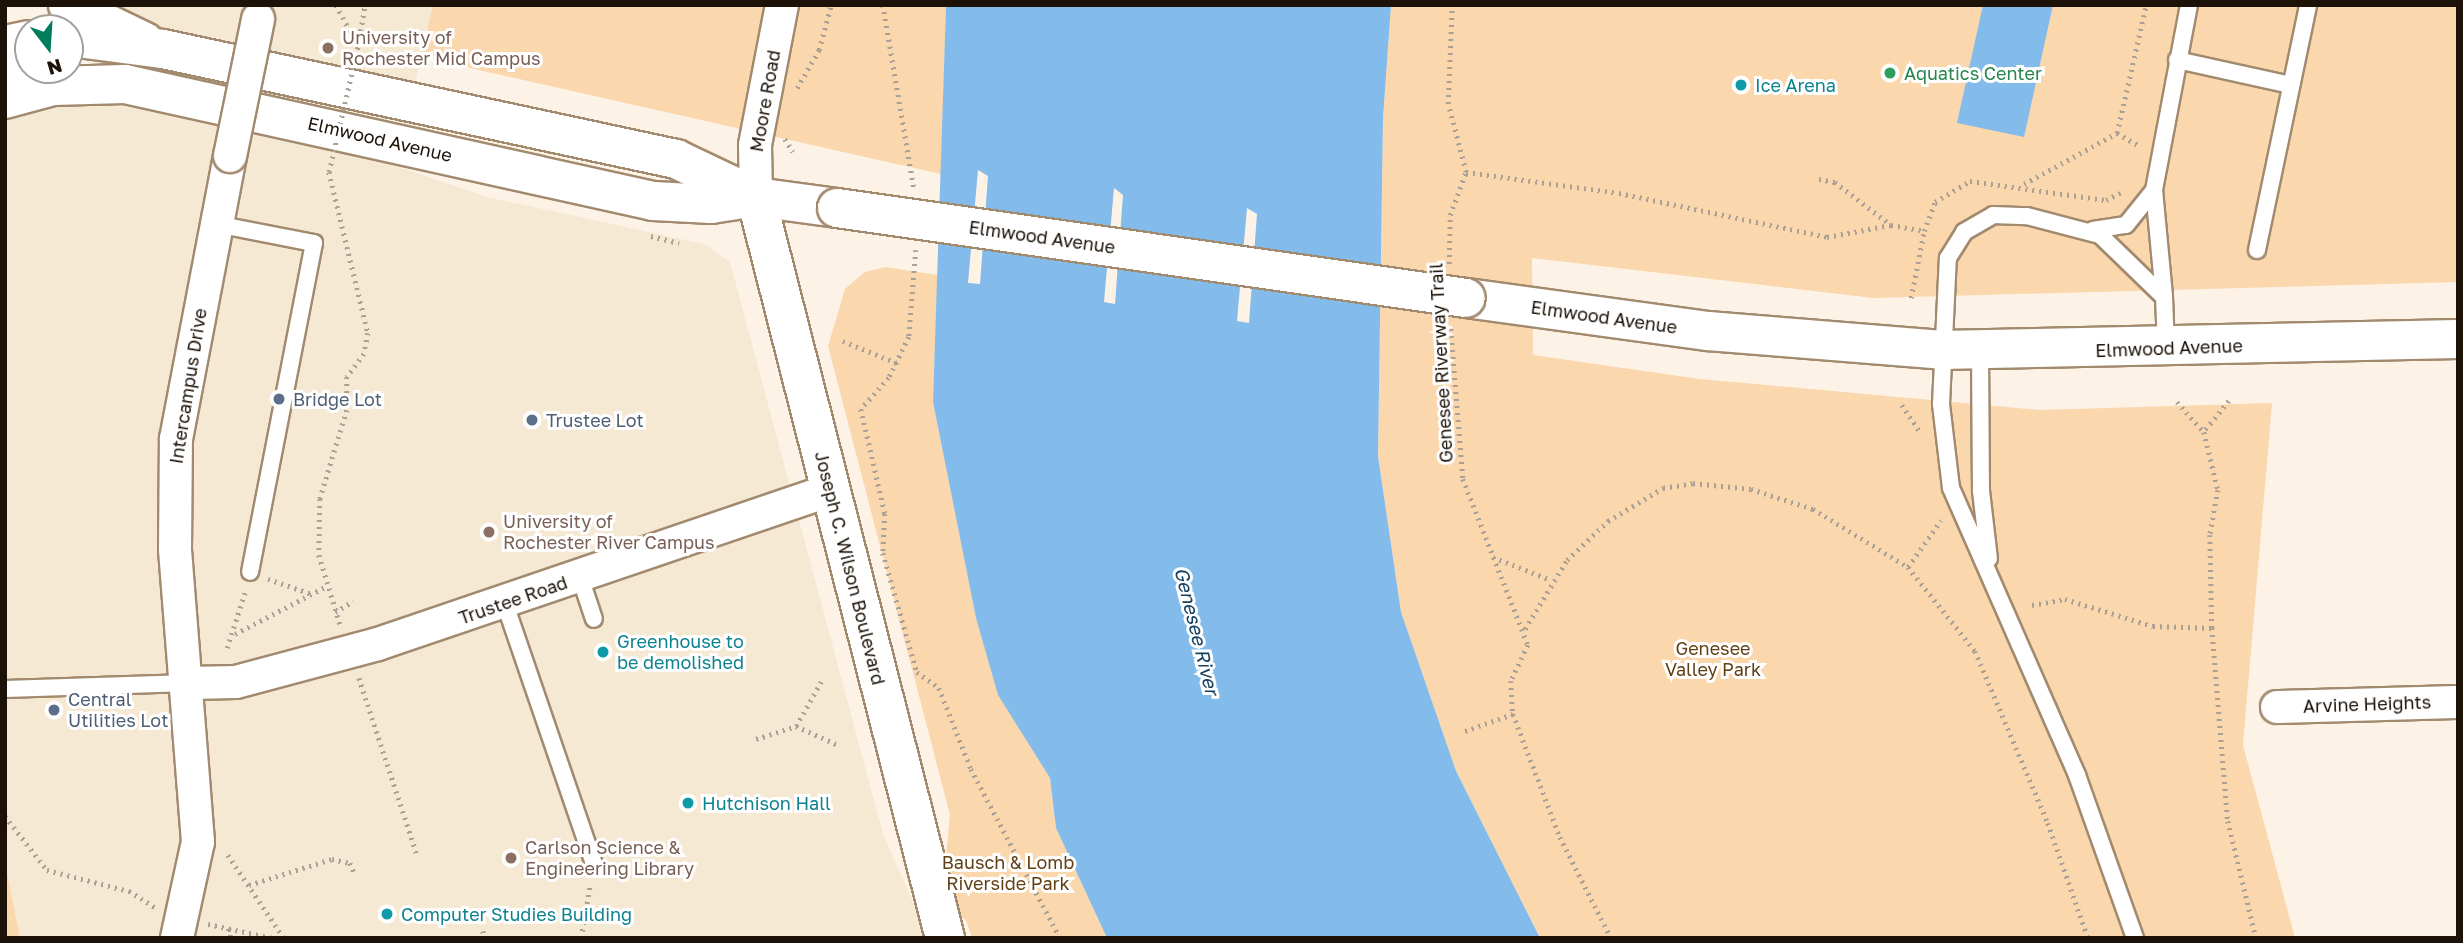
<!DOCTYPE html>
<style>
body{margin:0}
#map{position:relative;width:2463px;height:943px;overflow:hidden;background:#fdf2e6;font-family:"Golos Text",sans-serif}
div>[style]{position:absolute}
.education>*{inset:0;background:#f5e9d4}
.green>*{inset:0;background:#fbd7ae}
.water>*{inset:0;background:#83bbeb}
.path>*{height:4.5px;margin-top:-2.25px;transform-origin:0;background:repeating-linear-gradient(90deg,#aaa095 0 2px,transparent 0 7px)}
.roads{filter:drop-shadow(2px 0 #a28a6e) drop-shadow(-2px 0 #a28a6e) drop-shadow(0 2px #a28a6e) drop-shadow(0 -2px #a28a6e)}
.service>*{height:16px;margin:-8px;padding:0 8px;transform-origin:8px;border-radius:8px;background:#fff}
.minor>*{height:32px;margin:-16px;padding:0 16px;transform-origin:16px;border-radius:16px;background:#fff}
.tertiary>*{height:38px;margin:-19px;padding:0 19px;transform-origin:19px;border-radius:19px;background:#fff}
.primary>*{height:38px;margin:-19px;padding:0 19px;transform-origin:19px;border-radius:19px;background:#fff}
.path-bridge>*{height:4.5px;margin-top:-2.25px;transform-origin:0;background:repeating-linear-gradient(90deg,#aaa095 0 2px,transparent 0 7px)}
.bridges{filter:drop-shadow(2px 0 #a28a6e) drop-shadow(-2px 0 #a28a6e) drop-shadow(0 2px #a28a6e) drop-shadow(0 -2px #a28a6e)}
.minor-bridge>*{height:32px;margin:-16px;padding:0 16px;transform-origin:16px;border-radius:16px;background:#fff}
.primary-bridge>*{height:38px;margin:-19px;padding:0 19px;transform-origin:19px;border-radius:19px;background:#fff}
.dots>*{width:19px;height:19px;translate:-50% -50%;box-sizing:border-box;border:4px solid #fff;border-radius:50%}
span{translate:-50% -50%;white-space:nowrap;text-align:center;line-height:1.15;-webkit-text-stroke:6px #fff;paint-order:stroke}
.education-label{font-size:18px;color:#785e54}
.left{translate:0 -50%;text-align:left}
.leisure-label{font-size:18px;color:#27864d}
.culture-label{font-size:18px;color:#0d838f}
.street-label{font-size:18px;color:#1c1208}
.service-label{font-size:18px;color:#4e5e75}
.park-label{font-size:18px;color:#614016}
.water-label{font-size:19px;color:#174161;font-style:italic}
.frame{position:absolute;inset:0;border:7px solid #1c1208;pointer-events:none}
.north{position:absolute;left:14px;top:14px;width:70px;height:70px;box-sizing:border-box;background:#fff;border:2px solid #a4a09c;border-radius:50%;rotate:163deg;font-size:19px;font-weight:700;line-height:28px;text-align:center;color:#1c1208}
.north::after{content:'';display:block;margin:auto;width:24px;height:32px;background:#027d5c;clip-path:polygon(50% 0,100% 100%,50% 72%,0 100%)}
</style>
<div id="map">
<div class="education">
<i style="clip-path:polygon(85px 5px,433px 5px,414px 88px,132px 24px)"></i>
<i style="clip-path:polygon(113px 104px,355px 152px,487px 197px,704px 244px,730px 262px,883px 834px,929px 938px,20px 938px,5px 862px,5px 121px,65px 105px)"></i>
</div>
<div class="green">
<i style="clip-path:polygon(433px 5px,946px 5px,941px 174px,421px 57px)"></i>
<i style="clip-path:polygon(1391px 5px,2458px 5px,2458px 282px,1873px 298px,1532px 258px,1533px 355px,1700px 379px,2040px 410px,2272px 403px,2243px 745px,2295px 938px,1540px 938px,1456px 771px,1401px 612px,1378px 456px,1383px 118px)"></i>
<i style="clip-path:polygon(885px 267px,938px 275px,933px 402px,976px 618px,998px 694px,1050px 778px,1056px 828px,1107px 938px,972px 938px,966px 920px,954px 912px,944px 876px,950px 815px,828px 346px,845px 289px,865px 272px)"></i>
<i style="clip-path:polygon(5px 862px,20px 938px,5px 938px)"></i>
</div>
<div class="water">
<i style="clip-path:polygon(evenodd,946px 5px,1391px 5px,1383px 118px,1378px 456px,1401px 612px,1456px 771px,1540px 938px,1107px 938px,1056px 828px,1050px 778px,998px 695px,976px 618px,933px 402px,946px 5px,978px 170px,988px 176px,980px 284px,968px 283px,978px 170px,946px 5px,1114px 188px,1123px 195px,1115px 304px,1104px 302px,1114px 188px,946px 5px,1247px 208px,1257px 214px,1249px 323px,1237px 321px,1247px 208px)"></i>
<i style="clip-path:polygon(1983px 5px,2053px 5px,2024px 137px,1957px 123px)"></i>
</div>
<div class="path">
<i style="left:336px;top:5px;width:46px;rotate:61.2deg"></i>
<i style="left:883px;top:5px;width:187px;rotate:80.4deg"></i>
<i style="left:358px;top:45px;width:41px;rotate:-80.1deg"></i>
<i style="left:797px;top:88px;width:44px;rotate:-59.9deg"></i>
<i style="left:819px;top:50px;width:47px;rotate:-75.1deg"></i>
<i style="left:2117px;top:133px;width:24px;rotate:30deg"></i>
<i style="left:785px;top:139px;width:15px;rotate:58deg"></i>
<i style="left:329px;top:172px;width:166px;rotate:76.4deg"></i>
<i style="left:368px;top:333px;width:21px;rotate:101deg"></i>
<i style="left:364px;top:354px;width:29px;rotate:126deg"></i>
<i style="left:347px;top:377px;width:33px;rotate:90deg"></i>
<i style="left:347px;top:410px;width:93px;rotate:106.9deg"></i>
<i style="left:320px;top:499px;width:56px;rotate:91deg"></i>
<i style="left:319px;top:555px;width:72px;rotate:73.1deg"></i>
<i style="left:1466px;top:172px;width:154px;rotate:7.8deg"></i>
<i style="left:1619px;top:193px;width:213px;rotate:11.9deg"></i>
<i style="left:1827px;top:237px;width:65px;rotate:-10.6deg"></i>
<i style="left:1819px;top:179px;width:16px;rotate:11deg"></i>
<i style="left:1835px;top:182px;width:71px;rotate:37.5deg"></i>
<i style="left:1891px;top:225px;width:34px;rotate:10deg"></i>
<i style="left:1924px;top:231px;width:31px;rotate:-69deg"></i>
<i style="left:1935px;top:202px;width:41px;rotate:-31deg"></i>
<i style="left:1970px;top:181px;width:137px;rotate:8deg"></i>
<i style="left:2106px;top:200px;width:20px;rotate:-27deg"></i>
<i style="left:2024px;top:184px;width:106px;rotate:-28.7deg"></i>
<i style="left:2117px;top:133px;width:131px;rotate:-77.2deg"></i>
<i style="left:651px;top:236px;width:29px;rotate:14deg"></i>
<i style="left:916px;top:250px;width:87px;rotate:94.6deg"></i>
<i style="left:909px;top:337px;width:46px;rotate:116deg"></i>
<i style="left:889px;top:378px;width:42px;rotate:132.1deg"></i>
<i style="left:861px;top:409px;width:108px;rotate:77.1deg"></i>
<i style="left:885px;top:514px;width:39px;rotate:93deg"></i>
<i style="left:883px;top:553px;width:124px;rotate:74.1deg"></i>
<i style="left:917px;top:672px;width:27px;rotate:36deg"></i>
<i style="left:939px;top:688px;width:87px;rotate:68.4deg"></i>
<i style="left:971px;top:769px;width:191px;rotate:62.2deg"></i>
<i style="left:1449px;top:264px;width:49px;rotate:-88.8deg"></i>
<i style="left:1450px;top:215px;width:46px;rotate:-69.6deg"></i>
<i style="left:1466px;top:172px;width:70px;rotate:-104.8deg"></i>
<i style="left:1448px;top:104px;width:99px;rotate:-87.7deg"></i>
<i style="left:1911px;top:298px;width:68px;rotate:-79deg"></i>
<i style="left:1451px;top:329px;width:150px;rotate:85.4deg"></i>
<i style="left:1463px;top:479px;width:178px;rotate:68.6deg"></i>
<i style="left:1528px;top:645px;width:40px;rotate:115deg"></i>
<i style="left:1511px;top:681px;width:33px;rotate:87deg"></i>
<i style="left:1513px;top:714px;width:132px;rotate:69.1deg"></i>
<i style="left:1560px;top:837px;width:113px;rotate:63.2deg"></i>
<i style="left:843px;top:341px;width:58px;rotate:22.2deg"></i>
<i style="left:2229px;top:401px;width:40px;rotate:129deg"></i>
<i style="left:2204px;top:432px;width:60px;rotate:76.4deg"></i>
<i style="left:2218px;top:490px;width:46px;rotate:100.1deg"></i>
<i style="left:2210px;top:535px;width:93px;rotate:88.8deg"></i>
<i style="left:2212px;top:628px;width:194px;rotate:85.3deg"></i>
<i style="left:2228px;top:821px;width:120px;rotate:76.5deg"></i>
<i style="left:2177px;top:402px;width:40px;rotate:48deg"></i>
<i style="left:1902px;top:405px;width:34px;rotate:56deg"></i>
<i style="left:1493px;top:557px;width:62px;rotate:21.6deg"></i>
<i style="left:1908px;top:567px;width:57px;rotate:-54.9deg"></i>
<i style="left:268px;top:579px;width:46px;rotate:18.8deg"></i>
<i style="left:2032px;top:605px;width:34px;rotate:-10deg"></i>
<i style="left:2065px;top:599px;width:92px;rotate:17.1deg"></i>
<i style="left:2153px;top:626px;width:59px;rotate:1.9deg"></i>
<i style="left:335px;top:612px;width:21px;rotate:-31deg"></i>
<i style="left:1525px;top:629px;width:81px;rotate:-58.7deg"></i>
<i style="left:1567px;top:560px;width:57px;rotate:-43.6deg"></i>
<i style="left:1608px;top:521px;width:64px;rotate:-31deg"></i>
<i style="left:1663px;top:488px;width:30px;rotate:-9deg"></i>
<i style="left:1693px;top:483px;width:58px;rotate:5.9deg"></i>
<i style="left:1751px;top:489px;width:65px;rotate:17.9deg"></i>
<i style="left:1813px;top:509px;width:111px;rotate:31.4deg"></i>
<i style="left:1908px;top:567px;width:107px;rotate:51.4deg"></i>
<i style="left:1975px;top:651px;width:187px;rotate:67deg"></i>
<i style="left:2048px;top:823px;width:122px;rotate:70.8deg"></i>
<i style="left:235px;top:634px;width:102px;rotate:-27.6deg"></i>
<i style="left:227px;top:648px;width:59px;rotate:-72.2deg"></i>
<i style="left:359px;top:678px;width:185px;rotate:71.8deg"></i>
<i style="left:796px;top:726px;width:48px;rotate:24.4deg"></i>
<i style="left:1465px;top:731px;width:51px;rotate:-19.5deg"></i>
<i style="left:756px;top:739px;width:42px;rotate:-18deg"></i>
<i style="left:796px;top:726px;width:55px;rotate:-60.6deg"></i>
<i style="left:5px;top:816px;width:68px;rotate:52.1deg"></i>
<i style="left:47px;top:870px;width:85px;rotate:14.4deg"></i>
<i style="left:129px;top:891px;width:31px;rotate:32deg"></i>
<i style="left:228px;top:855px;width:100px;rotate:56deg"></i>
<i style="left:249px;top:885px;width:87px;rotate:-17.4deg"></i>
<i style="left:332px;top:859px;width:18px;rotate:13deg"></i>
<i style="left:350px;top:863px;width:13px;rotate:67deg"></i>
<i style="left:208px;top:924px;width:66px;rotate:12.3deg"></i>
<i style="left:483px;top:931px;width:7px;rotate:74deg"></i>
<i style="left:226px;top:938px;width:10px;rotate:-73deg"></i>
<i style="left:229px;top:928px;width:10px;rotate:79deg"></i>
<i style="left:581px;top:938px;width:54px;rotate:-80.4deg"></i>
</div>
<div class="roads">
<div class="service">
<i style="left:2177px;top:60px;width:117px;rotate:12.4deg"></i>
<i style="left:2154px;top:190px;width:188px;rotate:-79.3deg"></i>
<i style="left:216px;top:224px;width:100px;rotate:11deg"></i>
<i style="left:314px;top:243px;width:335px;rotate:101deg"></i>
<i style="left:2093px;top:230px;width:33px;rotate:-9deg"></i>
<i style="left:2126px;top:225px;width:45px;rotate:-51.3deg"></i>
<i style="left:2154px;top:190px;width:105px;rotate:84.6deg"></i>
<i style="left:2257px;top:250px;width:250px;rotate:-78.2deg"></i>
<i style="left:1980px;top:351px;width:140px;rotate:89.6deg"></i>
<i style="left:1981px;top:491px;width:68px;rotate:83.3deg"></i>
<i style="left:580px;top:577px;width:44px;rotate:71.6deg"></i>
<i style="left:505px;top:604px;width:278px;rotate:71.1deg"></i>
<i style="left:5px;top:689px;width:184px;rotate:-1.9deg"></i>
<i style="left:2135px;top:938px;width:173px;rotate:-109.6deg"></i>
<i style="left:2077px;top:775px;width:313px;rotate:-113.7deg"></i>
<i style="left:1951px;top:488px;width:85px;rotate:-96.8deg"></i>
<i style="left:1941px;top:404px;width:146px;rotate:-87.3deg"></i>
<i style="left:1948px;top:258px;width:31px;rotate:-58deg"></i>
<i style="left:1964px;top:232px;width:34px;rotate:-30deg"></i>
<i style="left:1993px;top:215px;width:34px;rotate:2deg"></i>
<i style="left:2027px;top:216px;width:75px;rotate:14.6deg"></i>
<i style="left:2100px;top:235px;width:89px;rotate:44.1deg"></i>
<i style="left:2164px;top:297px;width:49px;rotate:87.7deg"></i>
</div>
<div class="minor">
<i style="left:756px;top:197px;width:52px;rotate:-91.1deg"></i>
<i style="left:755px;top:145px;width:143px;rotate:-79.1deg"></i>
<i style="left:189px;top:683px;width:47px;rotate:-1.2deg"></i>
<i style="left:236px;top:682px;width:147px;rotate:-15deg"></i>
<i style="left:378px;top:644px;width:478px;rotate:-18.8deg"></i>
<i style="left:2277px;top:707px;width:181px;rotate:-1.6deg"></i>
<i style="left:177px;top:938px;width:98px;rotate:-77.7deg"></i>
<i style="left:198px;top:842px;width:294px;rotate:-94.5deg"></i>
<i style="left:175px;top:549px;width:110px;rotate:-89.5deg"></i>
<i style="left:176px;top:439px;width:288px;rotate:-79.2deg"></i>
</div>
<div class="tertiary">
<i style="left:68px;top:5px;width:85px;rotate:25.7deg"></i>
<i style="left:5px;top:54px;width:43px;rotate:84.7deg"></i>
<i style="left:756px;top:197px;width:765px;rotate:75.69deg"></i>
</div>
<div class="primary">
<i style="left:70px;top:37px;width:94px;rotate:7.4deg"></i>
<i style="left:163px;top:49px;width:525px;rotate:12.1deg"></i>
<i style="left:676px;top:159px;width:89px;rotate:25.4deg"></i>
<i style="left:5px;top:45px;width:24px;rotate:-12deg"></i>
<i style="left:5px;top:99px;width:50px;rotate:-15.2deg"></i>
<i style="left:53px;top:86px;width:72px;rotate:-1.6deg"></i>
<i style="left:125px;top:84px;width:541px;rotate:12.49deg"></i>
<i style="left:653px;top:201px;width:58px;rotate:3deg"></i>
<i style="left:711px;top:204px;width:46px;rotate:-8.8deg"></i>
<i style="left:756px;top:197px;width:82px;rotate:7.7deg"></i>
<i style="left:1466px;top:298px;width:244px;rotate:7.8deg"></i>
<i style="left:1708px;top:331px;width:235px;rotate:4.6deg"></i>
<i style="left:1942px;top:350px;width:516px;rotate:-1.22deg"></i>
</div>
</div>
<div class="path-bridge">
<i style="left:329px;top:172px;width:130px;rotate:-77.1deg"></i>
</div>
<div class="bridges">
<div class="minor-bridge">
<i style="left:230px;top:156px;width:140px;rotate:-78.4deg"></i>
</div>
<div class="primary-bridge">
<i style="left:837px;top:208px;width:635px;rotate:8.14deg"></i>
</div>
</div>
<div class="dots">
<i style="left:328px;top:48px;background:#8d6e63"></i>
<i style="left:1890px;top:73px;background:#2e9e5b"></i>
<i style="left:1741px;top:85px;background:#0f9aa8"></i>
<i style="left:279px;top:399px;background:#5c6f8a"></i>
<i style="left:532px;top:420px;background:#5c6f8a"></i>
<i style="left:489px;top:532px;background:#8d6e63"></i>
<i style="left:603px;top:652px;background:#0f9aa8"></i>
<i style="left:54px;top:710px;background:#5c6f8a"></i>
<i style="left:688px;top:803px;background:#0f9aa8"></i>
<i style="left:511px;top:858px;background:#8d6e63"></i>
<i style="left:387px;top:914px;background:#0f9aa8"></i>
</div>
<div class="education-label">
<span class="left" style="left:342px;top:48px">University of<br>Rochester Mid Campus</span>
<span class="left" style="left:503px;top:532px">University of<br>Rochester River Campus</span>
<span class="left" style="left:525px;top:858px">Carlson Science &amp;<br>Engineering Library</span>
</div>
<div class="leisure-label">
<span class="left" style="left:1904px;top:73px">Aquatics Center</span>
</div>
<div class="culture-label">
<span class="left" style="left:1755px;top:85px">Ice Arena</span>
<span class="left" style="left:617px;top:652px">Greenhouse to<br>be demolished</span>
<span class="left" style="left:702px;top:803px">Hutchison Hall</span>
<span class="left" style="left:401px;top:914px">Computer Studies Building</span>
</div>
<div class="street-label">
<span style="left:765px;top:101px;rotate:-80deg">Moore Road</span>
<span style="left:380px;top:139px;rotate:13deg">Elmwood Avenue</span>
<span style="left:1042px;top:237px;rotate:8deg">Elmwood Avenue</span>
<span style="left:1604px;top:317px;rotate:8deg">Elmwood Avenue</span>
<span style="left:2169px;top:348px;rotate:-2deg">Elmwood Avenue</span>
<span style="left:1441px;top:363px;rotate:-93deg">Genesee Riverway Trail</span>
<span style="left:188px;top:386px;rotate:-81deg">Intercampus Drive</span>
<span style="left:850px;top:568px;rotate:76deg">Joseph C. Wilson Boulevard</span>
<span style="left:513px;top:600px;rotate:-19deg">Trustee Road</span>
<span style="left:2367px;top:704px;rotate:-2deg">Arvine Heights</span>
</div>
<div class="service-label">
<span class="left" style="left:293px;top:399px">Bridge Lot</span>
<span class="left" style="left:546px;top:420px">Trustee Lot</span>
<span class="left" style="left:68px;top:710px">Central<br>Utilities Lot</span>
</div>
<div class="park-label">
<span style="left:1713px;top:659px">Genesee<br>Valley Park</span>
<span style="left:1008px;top:873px">Bausch &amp; Lomb<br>Riverside Park</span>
</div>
<div class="water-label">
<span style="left:1197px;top:631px;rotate:76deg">Genesee River</span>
</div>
<div class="frame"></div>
<div class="north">N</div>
</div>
